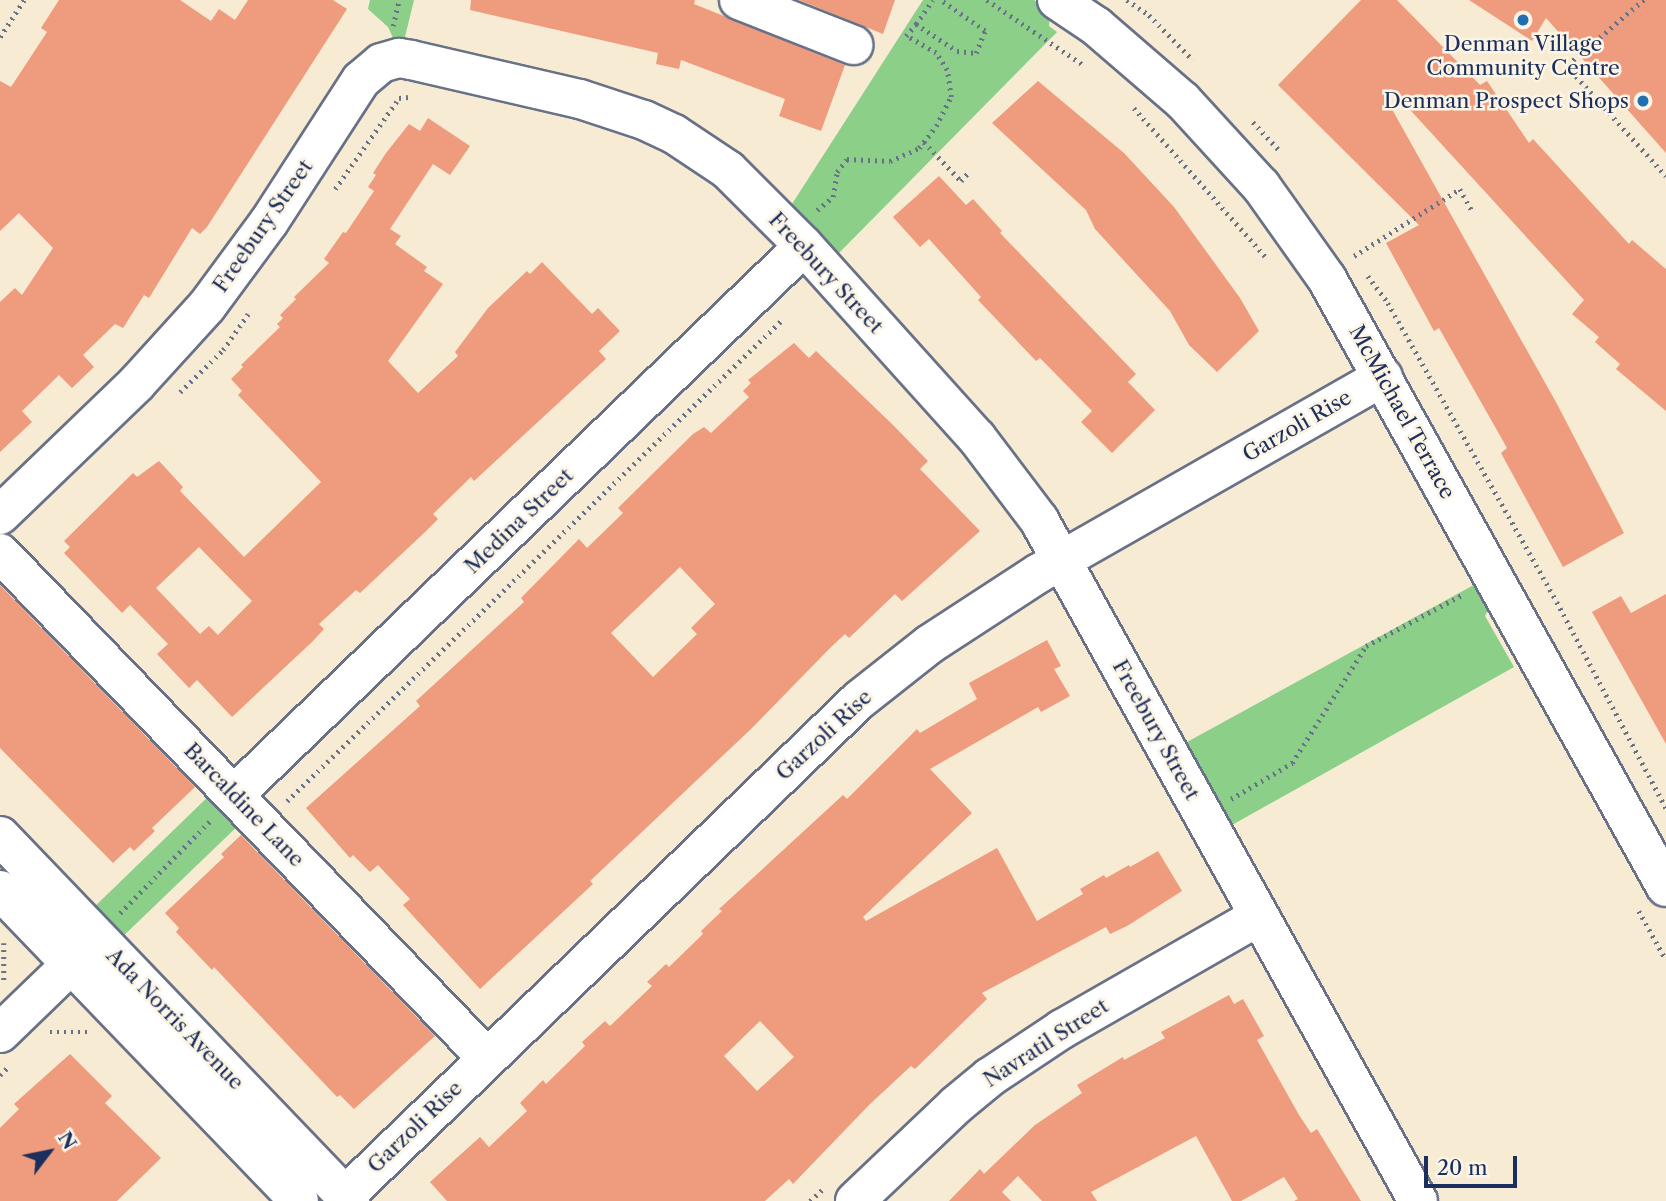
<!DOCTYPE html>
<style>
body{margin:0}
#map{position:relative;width:1666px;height:1201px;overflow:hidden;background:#f7ebd3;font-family:"Libre Caslon Text",serif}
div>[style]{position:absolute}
.green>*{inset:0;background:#8bcf88}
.building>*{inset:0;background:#ef9b7d}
.path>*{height:4.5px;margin-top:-2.25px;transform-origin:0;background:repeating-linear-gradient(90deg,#687187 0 2px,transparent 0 7px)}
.roads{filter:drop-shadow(2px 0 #687187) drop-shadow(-2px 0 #687187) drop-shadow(0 2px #687187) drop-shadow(0 -2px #687187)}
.minor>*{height:38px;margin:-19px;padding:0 19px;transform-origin:19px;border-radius:19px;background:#fff}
.dots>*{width:19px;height:19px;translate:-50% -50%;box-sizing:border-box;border:4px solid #fcf5e5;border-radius:50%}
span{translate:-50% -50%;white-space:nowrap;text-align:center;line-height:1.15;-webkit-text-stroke:5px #fcf5e5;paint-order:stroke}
.poi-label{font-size:21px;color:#1b2f5e}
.right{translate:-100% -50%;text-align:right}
.street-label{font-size:21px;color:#1b2f5e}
.north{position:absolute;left:14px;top:1117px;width:70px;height:70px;-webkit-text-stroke:5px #fcf5e5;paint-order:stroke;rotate:58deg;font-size:19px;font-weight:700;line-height:28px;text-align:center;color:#1b2f5e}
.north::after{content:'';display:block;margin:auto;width:24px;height:32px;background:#1b2f5e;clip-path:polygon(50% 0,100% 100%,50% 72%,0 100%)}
.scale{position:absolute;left:1424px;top:1156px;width:93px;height:32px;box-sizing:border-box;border:4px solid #1b2f5e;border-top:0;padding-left:9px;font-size:21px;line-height:24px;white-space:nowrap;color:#1b2f5e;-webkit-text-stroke:5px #fcf5e5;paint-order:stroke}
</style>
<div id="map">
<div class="green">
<i style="clip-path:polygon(370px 0,414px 0,404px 41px,395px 42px,388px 27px,368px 9px)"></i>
<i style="clip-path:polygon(923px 0,1034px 0,1050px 11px,1049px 26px,1057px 32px,838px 254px,792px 204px)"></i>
<i style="clip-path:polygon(1481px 581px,1492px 602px,1485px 616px,1514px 667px,1232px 825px,1187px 742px)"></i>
<i style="clip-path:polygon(216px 789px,245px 819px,116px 943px,87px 914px)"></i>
</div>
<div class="building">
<i style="clip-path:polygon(59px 0,180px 0,211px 21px,219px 9px,235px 20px,248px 0,333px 0,347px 9px,207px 227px,200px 234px,192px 228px,149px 298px,144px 295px,123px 328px,115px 324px,83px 355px,94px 367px,72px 388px,59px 375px,22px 411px,32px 422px,0 452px,0 302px,15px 288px,22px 295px,53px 248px,19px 213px,0 231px,0 81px,11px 87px,47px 32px,41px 28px)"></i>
<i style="clip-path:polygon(471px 0,695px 0,694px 4px,845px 65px,821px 131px,779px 116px,785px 99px,681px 60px,679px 69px,656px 64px,658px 53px,470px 10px)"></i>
<i style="clip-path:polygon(799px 0,895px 0,883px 34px)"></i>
<i style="clip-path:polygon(1361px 0,1397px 0,1480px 85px,1487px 81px,1529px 143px,1533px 139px,1629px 244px,1632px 240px,1666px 269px,1666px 411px,1616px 369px,1620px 364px,1595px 342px,1599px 337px,1572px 314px,1584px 300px,1391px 89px,1384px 95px,1557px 404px,1624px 533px,1563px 567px,1501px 453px,1507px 448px,1439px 328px,1434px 331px,1386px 243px,1419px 225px,1278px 85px)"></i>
<i style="clip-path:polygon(1469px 0,1666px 0,1666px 153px,1546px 18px,1532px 41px)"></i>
<i style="clip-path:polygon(1038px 81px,1124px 153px,1174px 207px,1240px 298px,1259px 331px,1217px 372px,1189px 345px,1170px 311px,1095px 229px,1086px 210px,992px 123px)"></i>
<i style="clip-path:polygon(evenodd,428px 118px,470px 146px,450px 175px,433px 164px,390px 229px,401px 236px,395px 244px,427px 267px,424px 271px,443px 284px,388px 361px,418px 393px,458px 356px,455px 352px,488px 308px,527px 271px,530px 274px,542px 262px,592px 314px,598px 308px,620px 331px,599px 351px,606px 359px,474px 481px,471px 477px,433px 514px,438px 519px,424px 533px,360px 593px,356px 590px,319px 624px,324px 629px,313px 641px,232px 717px,197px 680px,189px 688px,157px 654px,168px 644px,130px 605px,122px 613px,64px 553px,70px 547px,64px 541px,133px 473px,137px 477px,159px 461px,183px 487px,180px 491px,244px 557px,321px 482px,238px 395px,242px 391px,231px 379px,243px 367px,241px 365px,280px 327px,277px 324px,283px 318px,280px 315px,296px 299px,294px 297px,329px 263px,324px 259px,343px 232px,346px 233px,374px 191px,368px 187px,376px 175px,373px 173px,386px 153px,409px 124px,420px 131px,428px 118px,199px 547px,252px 601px,218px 635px,209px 626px,200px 634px,156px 588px,199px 547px)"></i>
<i style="clip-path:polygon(939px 176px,966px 205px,973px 199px,1002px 231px,1000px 233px,1136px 374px,1128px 382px,1155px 410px,1112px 453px,1081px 422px,1092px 411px,1040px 358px,1036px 361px,978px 300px,981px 297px,929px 239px,920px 247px,893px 217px)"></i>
<i style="clip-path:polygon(evenodd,794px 343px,809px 358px,816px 351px,893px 425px,928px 461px,920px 469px,980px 531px,902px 601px,895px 594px,849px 638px,845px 634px,831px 647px,751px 729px,590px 881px,593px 884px,480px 989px,403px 905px,410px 899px,378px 865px,370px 872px,353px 855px,350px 858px,306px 808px,420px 706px,416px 701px,524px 602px,521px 598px,579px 539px,587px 548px,623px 513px,618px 508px,693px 434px,704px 427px,711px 433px,749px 397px,743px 391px,751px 383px,748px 380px,794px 343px,680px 567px,715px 604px,691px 628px,697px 634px,653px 677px,611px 633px,680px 567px)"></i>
<i style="clip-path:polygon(0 585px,195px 787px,152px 828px,155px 831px,134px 851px,130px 847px,113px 863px,0 748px)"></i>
<i style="clip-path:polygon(1666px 594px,1666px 744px,1592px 612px,1621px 596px,1631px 613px)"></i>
<i style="clip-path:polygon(evenodd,1047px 640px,1061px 666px,1054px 669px,1070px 696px,1041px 712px,1038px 707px,930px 769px,972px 813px,863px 917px,866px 921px,997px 848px,1037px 921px,1083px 894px,1080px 889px,1104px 875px,1106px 878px,1129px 865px,1130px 867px,1158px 851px,1182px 891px,1127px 926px,1110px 934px,1106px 927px,982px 993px,987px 999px,915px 1069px,911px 1066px,869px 1105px,793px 1184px,789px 1179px,765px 1201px,447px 1201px,430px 1182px,480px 1137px,489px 1147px,527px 1111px,520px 1103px,543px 1080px,546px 1084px,585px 1046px,582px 1042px,605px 1021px,610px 1026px,652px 986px,647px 982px,666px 964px,669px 967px,703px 934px,701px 931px,722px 911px,719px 909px,843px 795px,847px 799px,917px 729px,920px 733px,977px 699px,969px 683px,1047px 640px,760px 1021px,794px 1057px,757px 1091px,724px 1056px,760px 1021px)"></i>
<i style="clip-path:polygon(241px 835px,435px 1036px,354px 1109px,340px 1095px,337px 1097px,214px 967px,212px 970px,176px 932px,179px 928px,165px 913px,224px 857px,221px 854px)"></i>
<i style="clip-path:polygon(1229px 995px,1234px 1004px,1243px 999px,1264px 1036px,1257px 1040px,1299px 1115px,1311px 1133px,1317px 1129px,1361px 1201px,1294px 1201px,1298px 1199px,1284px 1177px,1241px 1201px,1232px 1201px,1196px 1136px,1091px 1192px,1097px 1201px,1042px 1201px,1018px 1176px,1002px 1192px,1011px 1201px,949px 1201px,980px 1169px,984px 1174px,1035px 1125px,1082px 1093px,1077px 1085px,1123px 1057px,1124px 1060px,1165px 1038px,1161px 1032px)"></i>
<i style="clip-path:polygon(70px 1054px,112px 1096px,105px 1103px,161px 1158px,117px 1201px,0 1201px,0 1128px,19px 1109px,14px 1104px)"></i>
</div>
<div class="path">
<i style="left:987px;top:0;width:115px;rotate:34deg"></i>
<i style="left:1127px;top:0;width:27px;rotate:34deg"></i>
<i style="left:1149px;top:15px;width:63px;rotate:45.6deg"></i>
<i style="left:1644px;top:0;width:101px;rotate:139.4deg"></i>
<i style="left:1567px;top:66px;width:148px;rotate:48deg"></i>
<i style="left:916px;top:24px;width:29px;rotate:-55deg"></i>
<i style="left:393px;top:26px;width:27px;rotate:-77deg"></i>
<i style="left:0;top:37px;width:44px;rotate:-57deg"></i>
<i style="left:1134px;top:108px;width:198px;rotate:48.5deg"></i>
<i style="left:1253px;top:122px;width:37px;rotate:47deg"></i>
<i style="left:924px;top:142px;width:54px;rotate:46.5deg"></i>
<i style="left:961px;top:181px;width:11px;rotate:-49deg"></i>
<i style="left:335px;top:189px;width:111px;rotate:-54.9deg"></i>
<i style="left:399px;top:98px;width:9px;rotate:-6deg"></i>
<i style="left:817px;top:210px;width:21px;rotate:-39deg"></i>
<i style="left:833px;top:197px;width:25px;rotate:-81deg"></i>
<i style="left:837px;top:172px;width:16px;rotate:-52deg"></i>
<i style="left:847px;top:159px;width:43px;rotate:2.7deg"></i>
<i style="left:890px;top:161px;width:32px;rotate:-24deg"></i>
<i style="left:919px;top:148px;width:28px;rotate:-52deg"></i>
<i style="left:936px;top:126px;width:33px;rotate:-63deg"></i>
<i style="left:951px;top:97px;width:27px;rotate:-98deg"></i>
<i style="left:947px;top:70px;width:20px;rotate:-123deg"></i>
<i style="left:936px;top:53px;width:34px;rotate:-150deg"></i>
<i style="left:906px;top:36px;width:16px;rotate:-50deg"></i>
<i style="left:916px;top:24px;width:49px;rotate:33.4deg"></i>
<i style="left:957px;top:51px;width:19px;rotate:6deg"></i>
<i style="left:976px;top:53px;width:24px;rotate:-68deg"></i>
<i style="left:985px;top:31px;width:55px;rotate:-145.4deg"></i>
<i style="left:1354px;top:256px;width:125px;rotate:-32.3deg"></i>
<i style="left:1460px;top:189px;width:26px;rotate:61deg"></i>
<i style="left:1368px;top:276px;width:34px;rotate:53deg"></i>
<i style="left:1388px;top:303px;width:343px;rotate:60.5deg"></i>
<i style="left:1557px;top:602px;width:233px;rotate:62.1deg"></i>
<i style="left:180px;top:392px;width:60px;rotate:-44.3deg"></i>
<i style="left:223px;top:350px;width:44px;rotate:-55.2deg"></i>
<i style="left:1231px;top:799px;width:71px;rotate:-30.5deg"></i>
<i style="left:1292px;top:763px;width:138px;rotate:-57.7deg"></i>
<i style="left:1366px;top:646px;width:109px;rotate:-28deg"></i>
<i style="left:287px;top:801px;width:692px;rotate:-44.18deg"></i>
<i style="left:1639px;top:911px;width:56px;rotate:61.1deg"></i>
<i style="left:120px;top:913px;width:132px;rotate:-45.6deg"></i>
<i style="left:4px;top:943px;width:37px;rotate:90deg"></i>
<i style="left:50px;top:1032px;width:37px"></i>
<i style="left:0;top:1075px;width:13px;rotate:-45deg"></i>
<i style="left:810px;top:1201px;width:16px;rotate:-43deg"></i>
</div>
<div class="roads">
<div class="minor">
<i style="left:739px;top:0;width:123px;rotate:21.5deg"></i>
<i style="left:1057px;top:0;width:47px;rotate:33.7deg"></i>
<i style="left:1096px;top:26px;width:115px;rotate:40.8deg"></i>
<i style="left:1183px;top:101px;width:115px;rotate:47.5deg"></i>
<i style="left:1261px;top:186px;width:114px;rotate:54.6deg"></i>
<i style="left:1327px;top:279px;width:696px;rotate:60.86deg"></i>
<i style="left:0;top:515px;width:189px;rotate:-43.9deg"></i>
<i style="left:136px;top:384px;width:105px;rotate:-47.7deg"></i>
<i style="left:207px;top:306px;width:104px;rotate:-53.6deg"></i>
<i style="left:269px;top:222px;width:169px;rotate:-57.1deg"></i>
<i style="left:361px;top:80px;width:26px;rotate:-40deg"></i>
<i style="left:381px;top:63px;width:19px;rotate:-16deg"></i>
<i style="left:399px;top:58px;width:12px;rotate:9deg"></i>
<i style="left:411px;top:60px;width:173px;rotate:13deg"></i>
<i style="left:580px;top:99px;width:67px;rotate:18.2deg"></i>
<i style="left:644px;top:120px;width:33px;rotate:25deg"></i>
<i style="left:674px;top:134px;width:65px;rotate:33.7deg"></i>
<i style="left:728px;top:170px;width:107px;rotate:45deg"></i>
<i style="left:804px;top:246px;width:258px;rotate:48deg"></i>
<i style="left:977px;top:438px;width:103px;rotate:52.9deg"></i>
<i style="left:1039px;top:520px;width:779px;rotate:60.9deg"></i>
<i style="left:0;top:553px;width:702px;rotate:46.04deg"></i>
<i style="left:234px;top:795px;width:791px;rotate:-43.92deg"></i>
<i style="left:0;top:836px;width:506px;rotate:46.2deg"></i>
<i style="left:0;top:890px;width:431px;rotate:46.1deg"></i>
<i style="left:0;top:1033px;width:124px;rotate:-44deg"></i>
<i style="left:345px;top:1196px;width:714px;rotate:-43.98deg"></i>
<i style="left:859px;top:700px;width:90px;rotate:-38.3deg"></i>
<i style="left:930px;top:644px;width:130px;rotate:-33.1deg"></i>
<i style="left:1039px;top:573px;width:396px;rotate:-29.7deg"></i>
<i style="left:855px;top:1201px;width:139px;rotate:-43.5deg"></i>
<i style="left:956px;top:1105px;width:44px;rotate:-39.5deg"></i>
<i style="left:990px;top:1077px;width:87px;rotate:-33.7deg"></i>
<i style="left:1062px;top:1029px;width:227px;rotate:-29.8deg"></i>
</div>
</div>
<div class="dots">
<i style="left:1523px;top:20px;background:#1f6fb2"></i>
<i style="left:1643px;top:101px;background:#1f6fb2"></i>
</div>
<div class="poi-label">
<span style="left:1523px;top:56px">Denman Village<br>Community Centre</span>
<span class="right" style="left:1629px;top:101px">Denman Prospect Shops</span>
</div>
<div class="street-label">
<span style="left:263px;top:226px;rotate:-55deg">Freebury Street</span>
<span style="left:826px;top:273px;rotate:47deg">Freebury Street</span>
<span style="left:1402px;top:412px;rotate:61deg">McMichael Terrace</span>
<span style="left:1297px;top:426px;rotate:-30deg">Garzoli Rise</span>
<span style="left:519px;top:521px;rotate:-44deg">Medina Street</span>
<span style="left:1156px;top:730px;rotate:61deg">Freebury Street</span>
<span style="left:824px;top:735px;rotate:-43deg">Garzoli Rise</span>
<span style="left:244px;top:805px;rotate:46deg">Barcaldine Lane</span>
<span style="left:175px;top:1019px;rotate:46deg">Ada Norris Avenue</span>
<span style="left:1046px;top:1043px;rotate:-33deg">Navratil Street</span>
<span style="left:415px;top:1127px;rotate:-44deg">Garzoli Rise</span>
</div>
<div class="north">N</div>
<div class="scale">20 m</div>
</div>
